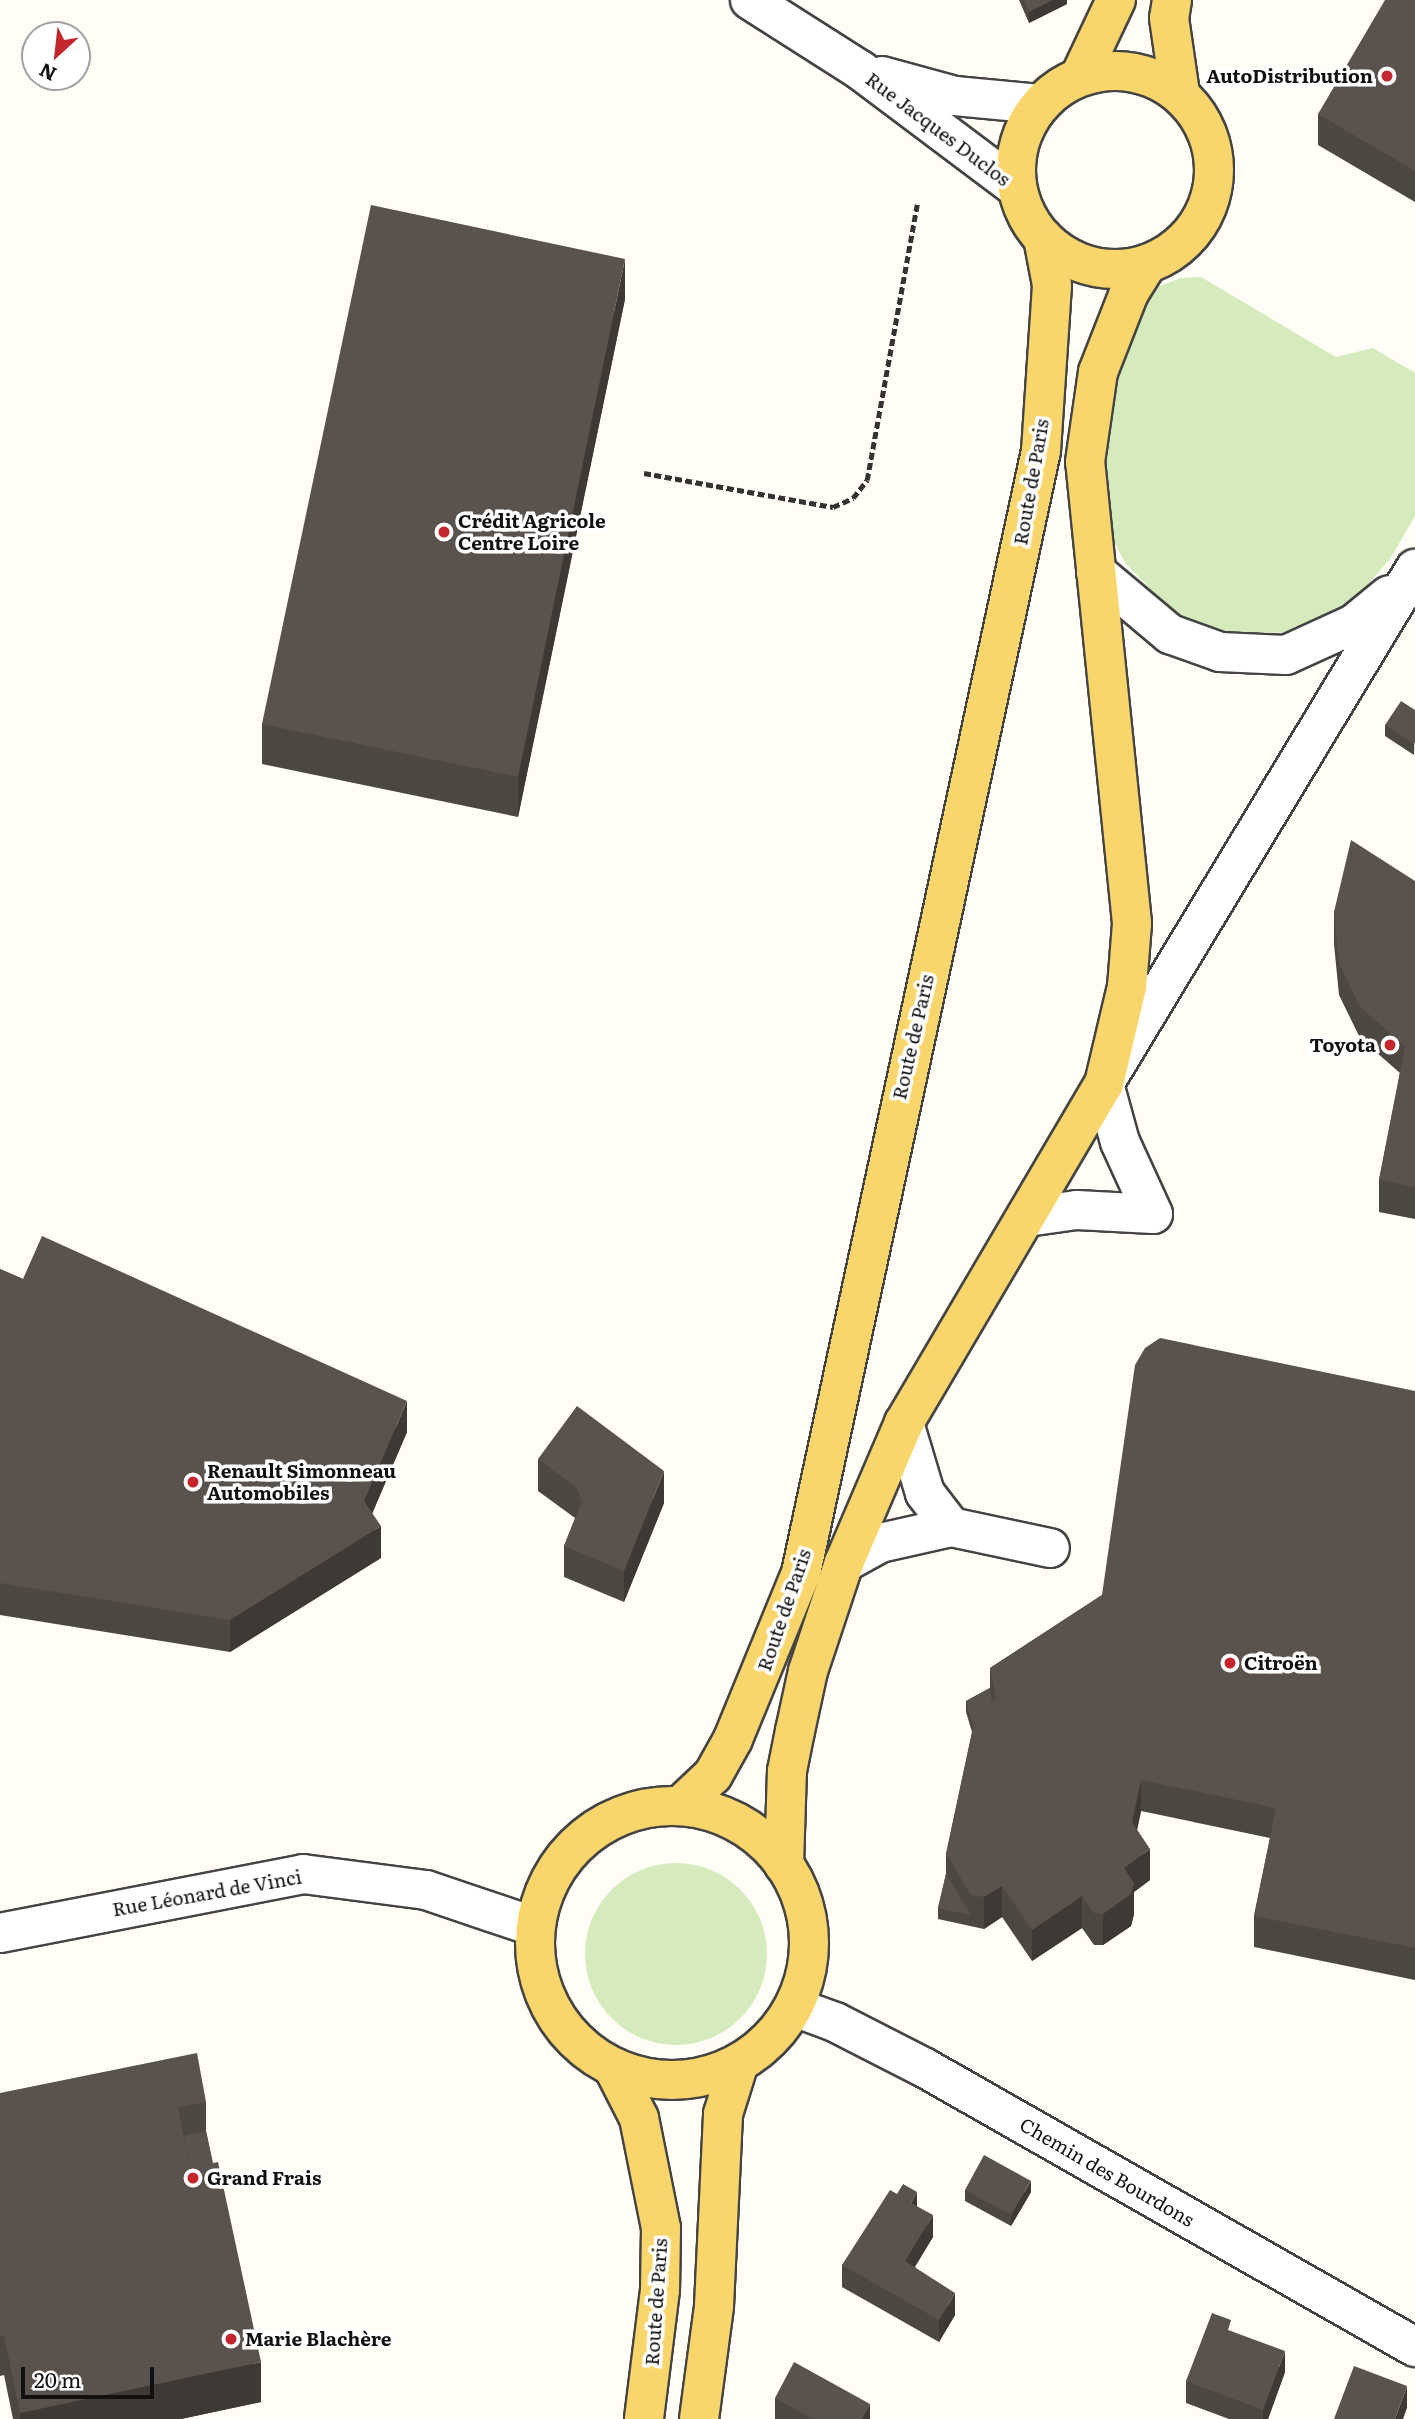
<!DOCTYPE html>
<meta charset="utf-8">
<style>
body{margin:0}
#map{position:relative;width:1415px;height:2419px;overflow:hidden;background:#fffdf5;font-family:Literata,serif}
div>[style]{position:absolute}
.green>*{inset:0;background:#d5ebbd}
.round{border-radius:50%}
.path>*{height:4.5px;margin-top:-2.25px;transform-origin:0;background:repeating-linear-gradient(90deg,#333 0 7px,transparent 0 10.5px)}
.roads{filter:drop-shadow(2px 0 #444) drop-shadow(-2px 0 #444) drop-shadow(0 2px #444) drop-shadow(0 -2px #444)}
.minor>*{height:38px;margin:-19px;padding:0 19px;transform-origin:19px;border-radius:19px;background:#fff}
.major>*{height:38px;margin:-19px;padding:0 19px;transform-origin:19px;border-radius:19px;background:#f9d66b}
.major>.ring{margin:-19px;padding:0;box-sizing:content-box;background:none;border:38px solid #f9d66b;border-radius:50%}
.wall>*{inset:0;background:#4d4742}
.shaded-wall>*{inset:0;background:#3f3936}
.building>*{inset:0;background:#5a524d}
.dots>*{width:19px;height:19px;translate:-50% -50%;box-sizing:border-box;border:4px solid #fff;border-radius:50%}
span{translate:-50% -50%;white-space:nowrap;text-align:center;line-height:1.15;-webkit-text-stroke:7px #fff;paint-order:stroke}
.poi-label{font-size:19px;color:#111;font-weight:700}
.right{translate:-100% -50%;text-align:right}
.left{translate:0 -50%;text-align:left}
.street-label{font-size:19px;color:#111}
.north{position:absolute;left:21px;top:21px;width:70px;height:70px;box-sizing:border-box;background:#fff;border:2px solid #a0a0a0;border-radius:50%;rotate:207deg;font-size:19px;font-weight:700;line-height:28px;text-align:center;color:#111}
.north::after{content:'';display:block;margin:auto;width:24px;height:32px;background:#c4262e;clip-path:polygon(50% 0,100% 100%,50% 72%,0 100%)}
.scale{position:absolute;left:21px;top:2367px;width:133px;height:32px;box-sizing:border-box;border:4px solid #111;border-top:0;padding-left:9px;font-size:21px;line-height:24px;white-space:nowrap;color:#111;-webkit-text-stroke:5px #fff;paint-order:stroke}
</style>
<div id="map">
<div class="green">
<i style="clip-path:polygon(1201px 277px,1336px 357px,1373px 348px,1415px 373px,1415px 516px,1390px 559px,1349px 606px,1297px 632px,1233px 634px,1175px 614px,1126px 564px,1107px 530px,1102px 437px,1122px 348px,1157px 287px,1181px 278px)"></i>
<i class="round" style="left:585px;top:1863px;width:182px;height:182px"></i>
</div>
<div class="path">
<i style="left:644px;top:473px;width:192px;rotate:10.2deg"></i>
<i style="left:833px;top:507px;width:22px;rotate:-24deg"></i>
<i style="left:853px;top:498px;width:23px;rotate:-52deg"></i>
<i style="left:867px;top:480px;width:280px;rotate:-79.7deg"></i>
</div>
<div class="roads">
<div class="minor">
<i style="left:750px;top:0;width:130px;rotate:32.5deg"></i>
<i style="left:860px;top:70px;width:196px;rotate:36.9deg"></i>
<i style="left:882px;top:76px;width:76px;rotate:15.3deg"></i>
<i style="left:955px;top:96px;width:85px;rotate:5.4deg"></i>
<i style="left:1096px;top:572px;width:97px;rotate:40deg"></i>
<i style="left:1170px;top:634px;width:53px;rotate:19.8deg"></i>
<i style="left:1220px;top:652px;width:66px;rotate:2.6deg"></i>
<i style="left:1286px;top:655px;width:75px;rotate:-24.5deg"></i>
<i style="left:1354px;top:624px;width:45px;rotate:-39.6deg"></i>
<i style="left:1027px;top:1217px;width:50px;rotate:-8deg"></i>
<i style="left:1077px;top:1210px;width:76px;rotate:3deg"></i>
<i style="left:1153px;top:1214px;width:79px;rotate:-114.6deg"></i>
<i style="left:1120px;top:1142px;width:60px;rotate:-105.4deg"></i>
<i style="left:1104px;top:1084px;width:602px;rotate:-58.87deg"></i>
<i style="left:904px;top:1423px;width:73px;rotate:73.3deg"></i>
<i style="left:925px;top:1493px;width:43px;rotate:52.6deg"></i>
<i style="left:844px;top:1563px;width:41px;rotate:-29.1deg"></i>
<i style="left:880px;top:1543px;width:73px;rotate:-12.7deg"></i>
<i style="left:951px;top:1527px;width:101px;rotate:12deg"></i>
<i style="left:0;top:1933px;width:309px;rotate:-11deg"></i>
<i style="left:303px;top:1874px;width:124px;rotate:7.4deg"></i>
<i style="left:426px;top:1890px;width:115px;rotate:18.7deg"></i>
<i style="left:794px;top:2007px;width:44px;rotate:20.1deg"></i>
<i style="left:835px;top:2022px;width:101px;rotate:27.1deg"></i>
<i style="left:925px;top:2068px;width:564px;rotate:29.66deg"></i>
</div>
<div class="major">
<i style="left:1172px;top:0;width:18px;rotate:99deg"></i>
<i style="left:1169px;top:18px;width:76px;rotate:81.7deg"></i>
<i class="ring" style="left:1016px;top:71px;width:160px;height:160px"></i>
<i style="left:1080px;top:76px;width:84px;rotate:-64.7deg"></i>
<i style="left:680px;top:1806px;width:45px;rotate:-43.2deg"></i>
<i style="left:713px;top:1775px;width:41px;rotate:-60.9deg"></i>
<i style="left:733px;top:1739px;width:179px;rotate:-67.7deg"></i>
<i style="left:801px;top:1573px;width:1147px;rotate:-77.93deg"></i>
<i style="left:1041px;top:451px;width:166px;rotate:-86.2deg"></i>
<i style="left:1052px;top:285px;width:48px;rotate:-100.8deg"></i>
<i class="ring" style="left:535px;top:1806px;width:236px;height:236px"></i>
<i style="left:784px;top:1865px;width:94px;rotate:-88.2deg"></i>
<i style="left:787px;top:1771px;width:41px;rotate:-78.7deg"></i>
<i style="left:795px;top:1731px;width:61px;rotate:-77.8deg"></i>
<i style="left:808px;top:1671px;width:114px;rotate:-71.6deg"></i>
<i style="left:844px;top:1563px;width:152px;rotate:-66.8deg"></i>
<i style="left:904px;top:1423px;width:394px;rotate:-59.5deg"></i>
<i style="left:1104px;top:1084px;width:100px;rotate:-76.7deg"></i>
<i style="left:1127px;top:987px;width:64px;rotate:-85.5deg"></i>
<i style="left:1132px;top:923px;width:463px;rotate:-95.8deg"></i>
<i style="left:1085px;top:462px;width:91px;rotate:-81.8deg"></i>
<i style="left:1098px;top:372px;width:85px;rotate:-68.6deg"></i>
<i style="left:1129px;top:293px;width:34px;rotate:-58deg"></i>
<i style="left:613px;top:2067px;width:57px;rotate:63deg"></i>
<i style="left:639px;top:2118px;width:112px;rotate:78.7deg"></i>
<i style="left:661px;top:2228px;width:62px;rotate:90.9deg"></i>
<i style="left:660px;top:2290px;width:130px;rotate:97.1deg"></i>
<i style="left:699px;top:2419px;width:114px;rotate:-82.4deg"></i>
<i style="left:714px;top:2306px;width:192px;rotate:-87.3deg"></i>
<i style="left:723px;top:2114px;width:53px;rotate:-72.6deg"></i>
</div>
</div>
<div class="wall">
<i style="clip-path:polygon(1019px 0,1067px 0,1067px 4px,1029px 23px)"></i>
<i style="clip-path:polygon(1415px 0,1415px 202px,1318px 145px,1318px 114px)"></i>
<i style="clip-path:polygon(625px 299px,518px 817px,262px 764px,262px 724px)"></i>
<i style="clip-path:polygon(1415px 710px,1414px 755px,1385px 736px,1385px 725px)"></i>
<i style="clip-path:polygon(1415px 881px,1415px 1219px,1379px 1212px,1379px 1180px,1400px 1073px,1360px 1038px,1339px 995px,1334px 944px,1334px 912px)"></i>
<i style="clip-path:polygon(0 1269px,23px 1279px,407px 1432px,372px 1513px,381px 1558px,230px 1652px,0 1615px)"></i>
<i style="clip-path:polygon(1415px 1391px,1415px 1980px,1254px 1947px,1254px 1916px,1270px 1838px,1141px 1811px,1137px 1830px,1150px 1880px,1134px 1892px,1134px 1914px,1131px 1926px,1103px 1945px,1094px 1945px,1082px 1928px,1032px 1961px,1002px 1917px,984px 1929px,938px 1919px,938px 1908px,946px 1874px,946px 1854px,972px 1732px,966px 1712px,966px 1701px,990px 1688px,990px 1668px)"></i>
<i style="clip-path:polygon(538px 1459px,664px 1503px,624px 1602px,564px 1577px,564px 1546px,575px 1518px,538px 1491px)"></i>
<i style="clip-path:polygon(0 2093px,206px 2102px,206px 2131px,261px 2402px,181px 2419px,13px 2419px,4px 2375px,0 2376px)"></i>
<i style="clip-path:polygon(965px 2190px,1031px 2192px,1011px 2226px,965px 2201px)"></i>
<i style="clip-path:polygon(917px 2206px,933px 2237px,915px 2267px,955px 2315px,939px 2342px,842px 2287px,842px 2265px)"></i>
<i style="clip-path:polygon(1231px 2331px,1285px 2372px,1268px 2419px,1229px 2419px,1186px 2403px,1186px 2381px)"></i>
<i style="clip-path:polygon(775px 2398px,870px 2419px,775px 2419px)"></i>
</div>
<div class="shaded-wall">
<i style="clip-path:polygon(1053px 0,1067px 0,1067px 4px,1029px 23px,1029px 12px)"></i>
<i style="clip-path:polygon(625px 259px,625px 299px,518px 817px,518px 777px)"></i>
<i style="clip-path:polygon(407px 1401px,407px 1432px,364px 1533px,364px 1501px)"></i>
<i style="clip-path:polygon(664px 1471px,664px 1503px,624px 1602px,624px 1571px)"></i>
<i style="clip-path:polygon(381px 1526px,381px 1558px,230px 1652px,230px 1620px)"></i>
<i style="clip-path:polygon(1141px 1780px,1141px 1811px,1132px 1854px,1132px 1822px)"></i>
<i style="clip-path:polygon(1150px 1849px,1150px 1880px,1134px 1892px,1134px 1914px,1131px 1926px,1103px 1945px,1103px 1914px,1124px 1868px)"></i>
<i style="clip-path:polygon(1002px 1886px,1002px 1917px,984px 1929px,984px 1897px)"></i>
<i style="clip-path:polygon(1082px 1896px,1082px 1928px,1032px 1961px,1032px 1930px)"></i>
<i style="clip-path:polygon(1031px 2181px,1031px 2192px,1011px 2226px,1011px 2215px)"></i>
<i style="clip-path:polygon(917px 2192px,917px 2214px,911px 2203px)"></i>
<i style="clip-path:polygon(933px 2215px,933px 2237px,905px 2282px,905px 2261px)"></i>
<i style="clip-path:polygon(955px 2293px,955px 2315px,939px 2342px,939px 2320px)"></i>
<i style="clip-path:polygon(1285px 2351px,1285px 2372px,1268px 2419px,1263px 2419px,1263px 2410px)"></i>
<i style="clip-path:polygon(261px 2362px,261px 2402px,181px 2419px,20px 2419px,20px 2413px)"></i>
<i style="clip-path:polygon(1407px 2386px,1407px 2408px,1403px 2419px,1395px 2419px)"></i>
<i style="clip-path:polygon(870px 2404px,870px 2419px,861px 2419px)"></i>
</div>
<div class="building">
<i style="clip-path:polygon(1024px 0,1053px 0,1029px 12px)"></i>
<i style="clip-path:polygon(1385px 0,1415px 0,1415px 171px,1318px 114px)"></i>
<i style="clip-path:polygon(371px 205px,625px 259px,518px 777px,262px 724px)"></i>
<i style="clip-path:polygon(1401px 701px,1415px 710px,1415px 742px,1414px 744px,1385px 725px)"></i>
<i style="clip-path:polygon(1351px 840px,1415px 881px,1415px 1187px,1379px 1180px,1405px 1046px,1360px 1007px,1339px 963px,1334px 912px)"></i>
<i style="clip-path:polygon(42px 1236px,407px 1401px,364px 1501px,381px 1526px,230px 1620px,0 1583px,0 1269px,23px 1279px)"></i>
<i style="clip-path:polygon(1160px 1338px,1415px 1391px,1415px 1948px,1254px 1916px,1276px 1808px,1141px 1780px,1132px 1822px,1150px 1849px,1124px 1868px,1134px 1883px,1131px 1894px,1103px 1914px,1094px 1913px,1082px 1896px,1032px 1930px,1002px 1886px,984px 1897px,971px 1895px,946px 1854px,976px 1714px,996px 1699px,990px 1668px,1102px 1595px,1135px 1365px,1145px 1348px)"></i>
<i style="clip-path:polygon(577px 1406px,664px 1471px,624px 1571px,564px 1546px,582px 1502px,577px 1488px,538px 1459px)"></i>
<i style="clip-path:polygon(990px 1688px,992px 1702px,976px 1714px,973px 1726px,966px 1701px)"></i>
<i style="clip-path:polygon(946px 1874px,971px 1915px,938px 1908px)"></i>
<i style="clip-path:polygon(197px 2053px,206px 2102px,178px 2108px,190px 2168px,218px 2162px,261px 2362px,20px 2413px,4px 2335px,0 2336px,0 2093px)"></i>
<i style="clip-path:polygon(206px 2131px,213px 2163px,190px 2168px,184px 2136px)"></i>
<i style="clip-path:polygon(984px 2155px,1031px 2181px,1011px 2215px,965px 2190px)"></i>
<i style="clip-path:polygon(903px 2184px,917px 2192px,911px 2203px,933px 2215px,905px 2261px,955px 2293px,939px 2320px,842px 2265px,890px 2190px,897px 2194px)"></i>
<i style="clip-path:polygon(1212px 2313px,1231px 2320px,1228px 2330px,1285px 2351px,1263px 2410px,1186px 2381px)"></i>
<i style="clip-path:polygon(794px 2362px,870px 2404px,862px 2419px,813px 2419px,775px 2398px)"></i>
<i style="clip-path:polygon(1354px 2366px,1407px 2386px,1395px 2419px,1334px 2419px)"></i>
</div>
<div class="dots">
<i style="left:1387px;top:76px;background:#c4262e"></i>
<i style="left:444px;top:532px;background:#c4262e"></i>
<i style="left:1390px;top:1045px;background:#c4262e"></i>
<i style="left:193px;top:1482px;background:#c4262e"></i>
<i style="left:1230px;top:1663px;background:#c4262e"></i>
<i style="left:193px;top:2178px;background:#c4262e"></i>
<i style="left:231px;top:2339px;background:#c4262e"></i>
</div>
<div class="poi-label">
<span class="right" style="left:1373px;top:76px">AutoDistribution</span>
<span class="left" style="left:458px;top:532px">Crédit Agricole<br>Centre Loire</span>
<span class="right" style="left:1376px;top:1045px">Toyota</span>
<span class="left" style="left:207px;top:1482px">Renault Simonneau<br>Automobiles</span>
<span class="left" style="left:1244px;top:1663px">Citroën</span>
<span class="left" style="left:207px;top:2178px">Grand Frais</span>
<span class="left" style="left:245px;top:2339px">Marie Blachère</span>
</div>
<div class="street-label">
<span style="left:938px;top:129px;rotate:37deg">Rue Jacques Duclos</span>
<span style="left:1031px;top:482px;rotate:-80deg">Route de Paris</span>
<span style="left:913px;top:1037px;rotate:-77deg">Route de Paris</span>
<span style="left:784px;top:1610px;rotate:-71deg">Route de Paris</span>
<span style="left:207px;top:1893px;rotate:-10deg">Rue Léonard de Vinci</span>
<span style="left:1107px;top:2172px;rotate:30deg">Chemin des Bourdons</span>
<span style="left:656px;top:2302px;rotate:-86deg">Route de Paris</span>
</div>
<div class="north">N</div>
<div class="scale">20 m</div>
</div>
